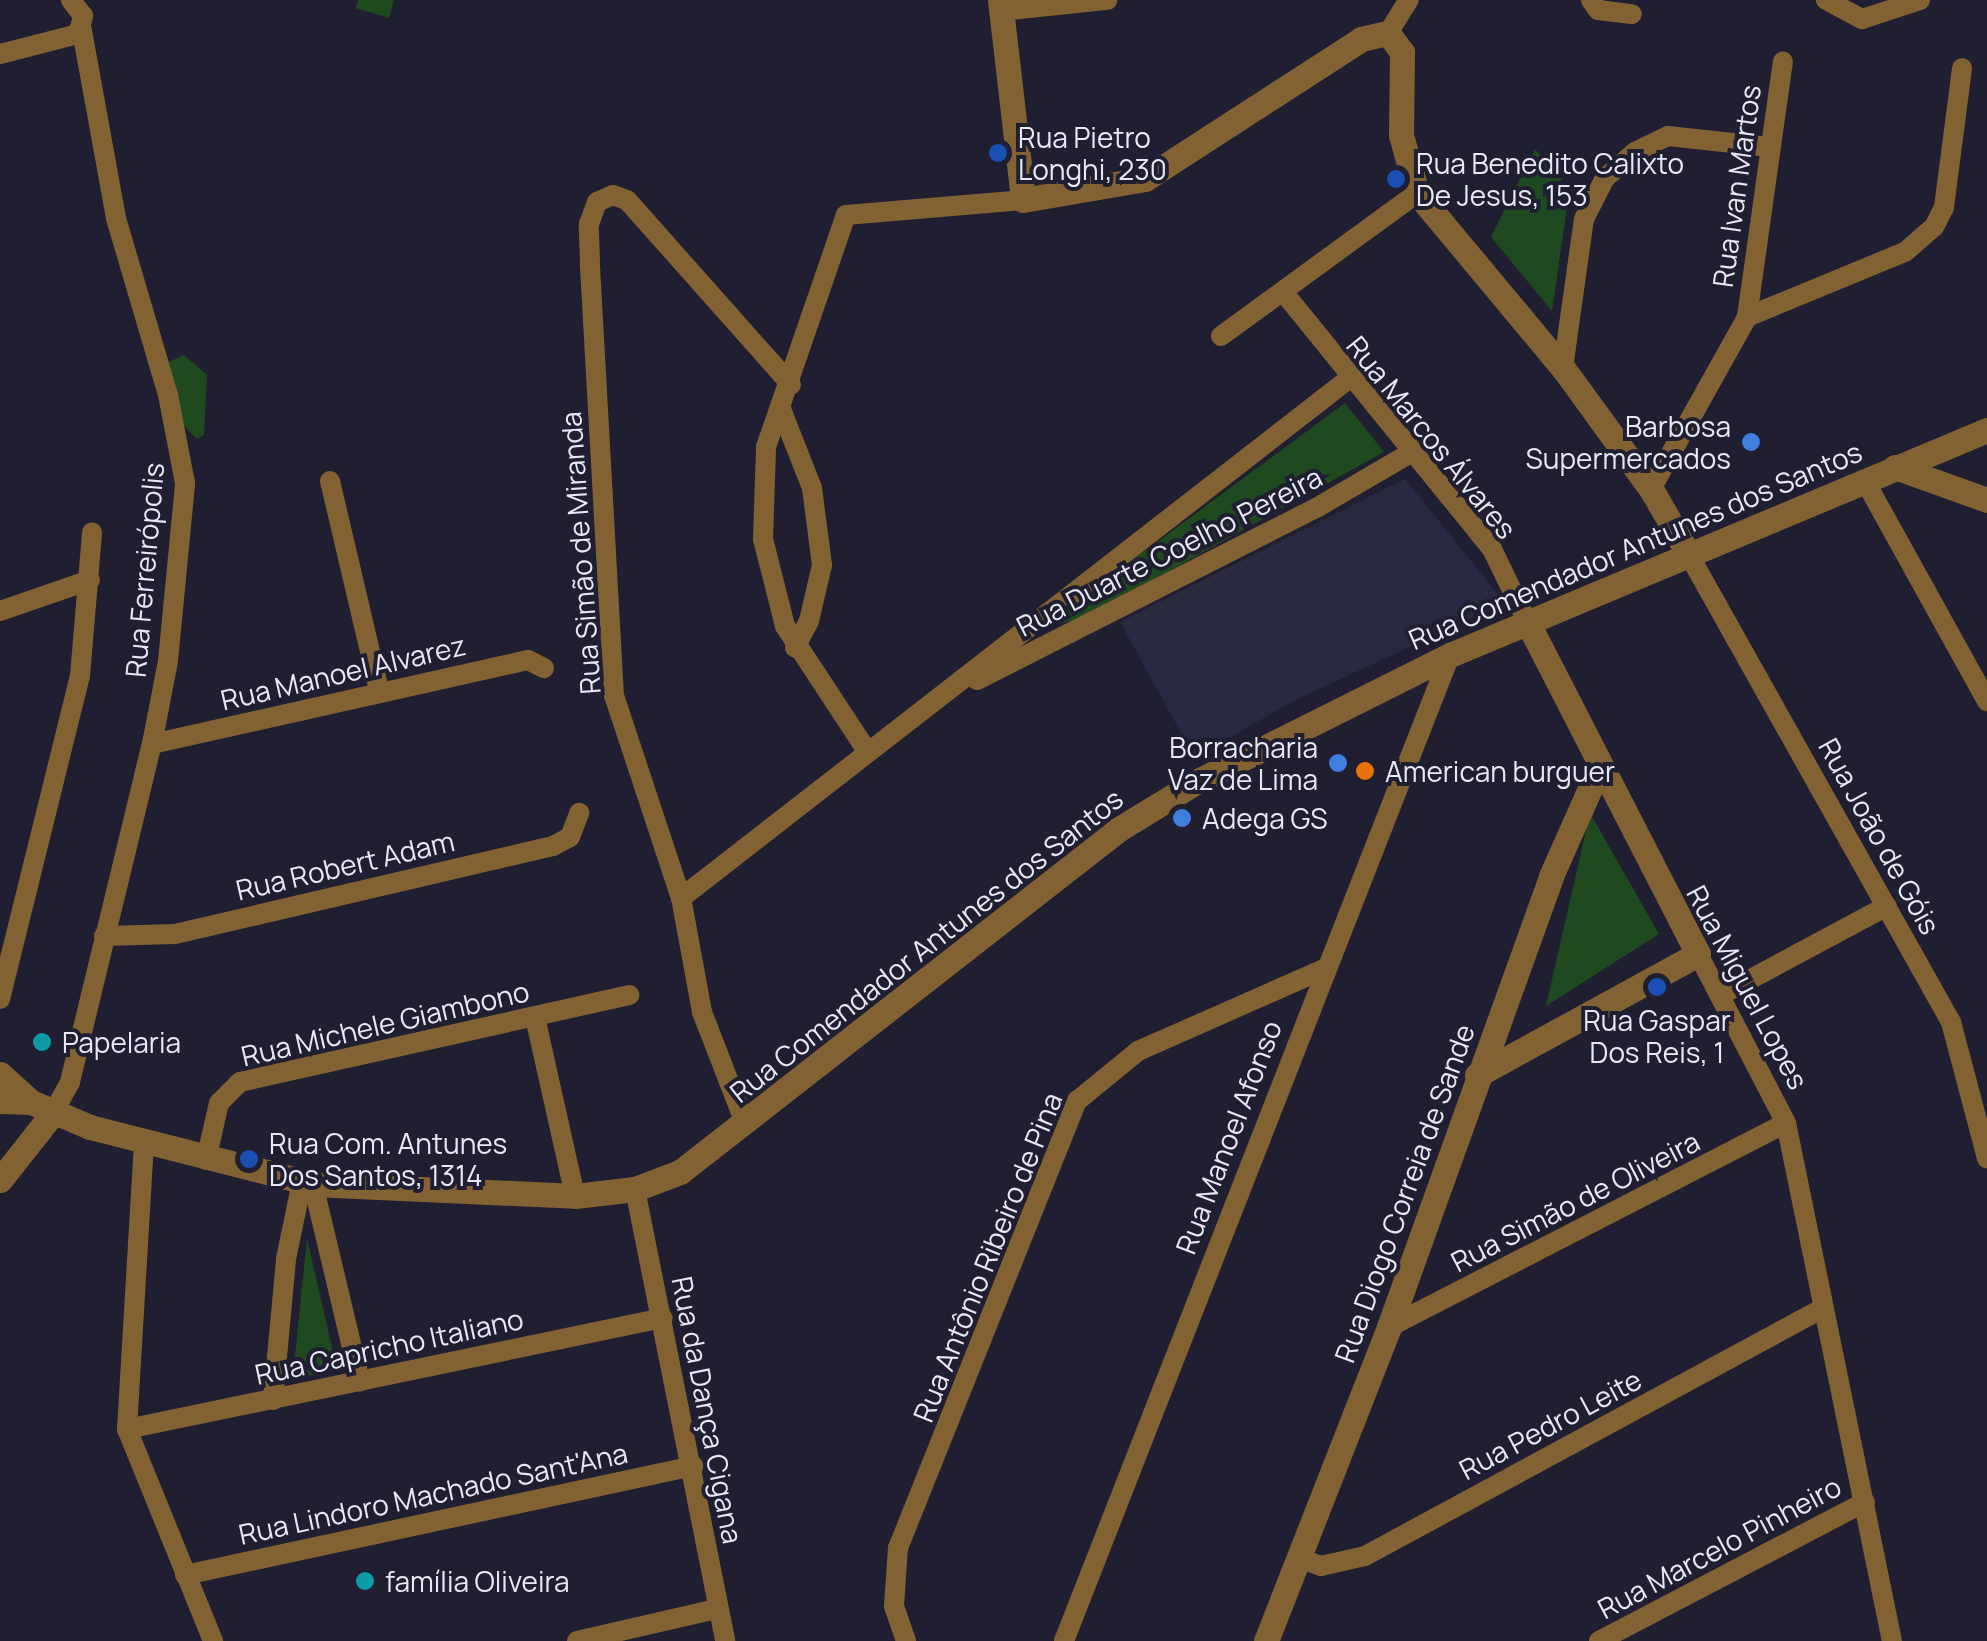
<!DOCTYPE html>
<meta charset="utf-8">
<style>
body{margin:0}
#map{position:relative;width:1987px;height:1641px;overflow:hidden;background:#201f32;font-family:Manrope,sans-serif}
div>[style]{position:absolute}
.built>*{inset:0;background:#292841}
.green>*{inset:0;background:#1f491f}
.minor>*{height:20px;margin:-10px;padding:0 10px;transform-origin:10px;border-radius:10px;background:#826232}
.tertiary>*{height:25px;margin:-12.5px;padding:0 12.5px;transform-origin:12.5px;border-radius:12.5px;background:#826232}
.dots>*{width:28px;height:28px;translate:-50% -50%;box-sizing:border-box;border:5px solid #201f32;border-radius:50%}
span{translate:-50% -50%;white-space:nowrap;text-align:center;line-height:1.15;-webkit-text-stroke:8px #201f32;paint-order:stroke}
.poi-label{font-size:28px;color:#e8e8f5}
.left{translate:0 -50%;text-align:left}
.right{translate:-100% -50%;text-align:right}
.street-label{font-size:28px;color:#e8e8f5}
</style>
<div id="map">
<div class="built">
<i style="clip-path:polygon(1405px 479px,1505px 603px,1295px 700px,1195px 758px,1120px 622px)"></i>
</div>
<div class="green">
<i style="clip-path:polygon(358px 0,394px 0,389px 18px,356px 8px)"></i>
<i style="clip-path:polygon(1535px 149px,1570px 187px,1552px 311px,1491px 237px)"></i>
<i style="clip-path:polygon(184px 355px,207px 375px,204px 435px,197px 439px,181px 423px,164px 364px)"></i>
<i style="clip-path:polygon(1345px 403px,1384px 452px,1088px 616px,1038px 630px)"></i>
<i style="clip-path:polygon(1590px 813px,1659px 934px,1546px 1006px)"></i>
<i style="clip-path:polygon(307px 1238px,337px 1369px,295px 1379px,293px 1375px)"></i>
</div>
<div class="minor">
<i style="left:1591px;top:0;width:12px;rotate:55deg"></i>
<i style="left:1598px;top:10px;width:34px;rotate:7deg"></i>
<i style="left:1826px;top:0;width:41px;rotate:27.8deg"></i>
<i style="left:1862px;top:19px;width:61px;rotate:-18.1deg"></i>
<i style="left:1002px;top:11px;width:106px;rotate:-6deg"></i>
<i style="left:1388px;top:33px;width:39px;rotate:-58deg"></i>
<i style="left:0;top:54px;width:81px;rotate:-14.4deg"></i>
<i style="left:78px;top:34px;width:19px;rotate:-74deg"></i>
<i style="left:83px;top:16px;width:20px;rotate:-127deg"></i>
<i style="left:1284px;top:293px;width:330px;rotate:50.9deg"></i>
<i style="left:1492px;top:549px;width:80px;rotate:64.1deg"></i>
<i style="left:1747px;top:317px;width:258px;rotate:-82deg"></i>
<i style="left:1221px;top:336px;width:243px;rotate:-36.1deg"></i>
<i style="left:1563px;top:368px;width:150px;rotate:-82deg"></i>
<i style="left:1584px;top:219px;width:46px;rotate:-62.9deg"></i>
<i style="left:1605px;top:178px;width:40px;rotate:-41deg"></i>
<i style="left:1635px;top:152px;width:37px;rotate:-26deg"></i>
<i style="left:1668px;top:136px;width:102px;rotate:6.2deg"></i>
<i style="left:781px;top:409px;width:85px;rotate:68.6deg"></i>
<i style="left:812px;top:488px;width:78px;rotate:82.6deg"></i>
<i style="left:822px;top:565px;width:57px;rotate:103.1deg"></i>
<i style="left:809px;top:621px;width:30px;rotate:118deg"></i>
<i style="left:330px;top:481px;width:215px;rotate:76.8deg"></i>
<i style="left:1865px;top:481px;width:252px;rotate:61deg"></i>
<i style="left:1651px;top:489px;width:197px;rotate:-60.8deg"></i>
<i style="left:1747px;top:317px;width:171px;rotate:-22.4deg"></i>
<i style="left:1905px;top:252px;width:38px;rotate:-41deg"></i>
<i style="left:1934px;top:227px;width:22px;rotate:-63deg"></i>
<i style="left:1944px;top:207px;width:140px;rotate:-82.6deg"></i>
<i style="left:1689px;top:555px;width:535px;rotate:60.71deg"></i>
<i style="left:1951px;top:1022px;width:141px;rotate:75.2deg"></i>
<i style="left:0;top:611px;width:95px;rotate:-19deg"></i>
<i style="left:977px;top:680px;width:382px;rotate:-26.9deg"></i>
<i style="left:1318px;top:507px;width:109px;rotate:-30.3deg"></i>
<i style="left:152px;top:744px;width:385px;rotate:-12.6deg"></i>
<i style="left:528px;top:660px;width:18px;rotate:27deg"></i>
<i style="left:867px;top:751px;width:149px;rotate:-123.3deg"></i>
<i style="left:785px;top:626px;width:90px;rotate:-104.2deg"></i>
<i style="left:763px;top:539px;width:92px;rotate:-88.1deg"></i>
<i style="left:766px;top:447px;width:245px;rotate:-71deg"></i>
<i style="left:846px;top:215px;width:178px;rotate:-4.8deg"></i>
<i style="left:681px;top:898px;width:847px;rotate:-37.86deg"></i>
<i style="left:104px;top:936px;width:71px;rotate:-1.6deg"></i>
<i style="left:175px;top:934px;width:388px;rotate:-13.1deg"></i>
<i style="left:553px;top:846px;width:19px;rotate:-28deg"></i>
<i style="left:570px;top:837px;width:26px;rotate:-69deg"></i>
<i style="left:1698px;top:954px;width:191px;rotate:62.5deg"></i>
<i style="left:1786px;top:1123px;width:529px;rotate:78.44deg"></i>
<i style="left:1721px;top:995px;width:188px;rotate:-28.2deg"></i>
<i style="left:0;top:999px;width:333px;rotate:-76.1deg"></i>
<i style="left:80px;top:676px;width:144px;rotate:-85.2deg"></i>
<i style="left:535px;top:1017px;width:183px;rotate:77.4deg"></i>
<i style="left:53px;top:1113px;width:35px;rotate:-61deg"></i>
<i style="left:70px;top:1082px;width:348px;rotate:-76.4deg"></i>
<i style="left:152px;top:744px;width:85px;rotate:-79.1deg"></i>
<i style="left:168px;top:661px;width:179px;rotate:-84.5deg"></i>
<i style="left:185px;top:483px;width:90px;rotate:-100.9deg"></i>
<i style="left:168px;top:395px;width:184px;rotate:-106.4deg"></i>
<i style="left:116px;top:218px;width:191px;rotate:-100.3deg"></i>
<i style="left:745px;top:1123px;width:119px;rotate:-111.2deg"></i>
<i style="left:702px;top:1012px;width:116px;rotate:-100.4deg"></i>
<i style="left:681px;top:898px;width:213px;rotate:-108.3deg"></i>
<i style="left:614px;top:696px;width:435px;rotate:-93.2deg"></i>
<i style="left:590px;top:262px;width:38px;rotate:-92deg"></i>
<i style="left:589px;top:224px;width:23px;rotate:-70deg"></i>
<i style="left:597px;top:202px;width:17px;rotate:-24deg"></i>
<i style="left:613px;top:195px;width:15px;rotate:20deg"></i>
<i style="left:627px;top:200px;width:247px;rotate:48.4deg"></i>
<i style="left:144px;top:1143px;width:287px;rotate:93.4deg"></i>
<i style="left:127px;top:1429px;width:229px;rotate:67.9deg"></i>
<i style="left:206px;top:1160px;width:58px;rotate:-77.2deg"></i>
<i style="left:219px;top:1103px;width:30px;rotate:-45deg"></i>
<i style="left:240px;top:1082px;width:399px;rotate:-12.6deg"></i>
<i style="left:313px;top:1184px;width:203px;rotate:76.6deg"></i>
<i style="left:635px;top:1189px;width:461px;rotate:78.7deg"></i>
<i style="left:1389px;top:1327px;width:446px;rotate:-27.2deg"></i>
<i style="left:273px;top:1400px;width:142px;rotate:-84.7deg"></i>
<i style="left:286px;top:1259px;width:79px;rotate:-78.3deg"></i>
<i style="left:127px;top:1429px;width:547px;rotate:-11.7deg"></i>
<i style="left:1299px;top:1558px;width:23px;rotate:20deg"></i>
<i style="left:1321px;top:1566px;width:45px;rotate:-12.8deg"></i>
<i style="left:1365px;top:1556px;width:521px;rotate:-28.43deg"></i>
<i style="left:185px;top:1575px;width:520px;rotate:-12.11deg"></i>
<i style="left:577px;top:1641px;width:144px;rotate:-12.9deg"></i>
<i style="left:906px;top:1641px;width:37px;rotate:-109deg"></i>
<i style="left:894px;top:1606px;width:58px;rotate:-86.1deg"></i>
<i style="left:898px;top:1548px;width:482px;rotate:-68.2deg"></i>
<i style="left:1077px;top:1101px;width:79px;rotate:-39.3deg"></i>
<i style="left:1138px;top:1051px;width:201px;rotate:-23.8deg"></i>
<i style="left:1064px;top:1641px;width:1059px;rotate:-68.62deg"></i>
<i style="left:1599px;top:1641px;width:300px;rotate:-27.6deg"></i>
</div>
<div class="tertiary">
<i style="left:1000px;top:0;width:201px;rotate:83.4deg"></i>
<i style="left:1023px;top:200px;width:124px;rotate:-9.8deg"></i>
<i style="left:1145px;top:179px;width:257px;rotate:-32.9deg"></i>
<i style="left:1361px;top:39px;width:28px;rotate:-13deg"></i>
<i style="left:1388px;top:33px;width:24px;rotate:54deg"></i>
<i style="left:1402px;top:52px;width:83px;rotate:90.7deg"></i>
<i style="left:1401px;top:135px;width:60px;rotate:74.6deg"></i>
<i style="left:1417px;top:193px;width:228px;rotate:50.2deg"></i>
<i style="left:1563px;top:368px;width:150px;rotate:54deg"></i>
<i style="left:1651px;top:489px;width:76px;rotate:60.1deg"></i>
<i style="left:1895px;top:467px;width:98px;rotate:19.7deg"></i>
<i style="left:0;top:1074px;width:42px;rotate:42.1deg"></i>
<i style="left:31px;top:1102px;width:64px;rotate:23deg"></i>
<i style="left:90px;top:1127px;width:230px;rotate:14.3deg"></i>
<i style="left:313px;top:1184px;width:262px;rotate:2.6deg"></i>
<i style="left:575px;top:1196px;width:60px;rotate:-6.7deg"></i>
<i style="left:635px;top:1189px;width:48px;rotate:-20.7deg"></i>
<i style="left:680px;top:1172px;width:557px;rotate:-38deg"></i>
<i style="left:1119px;top:829px;width:90px;rotate:-31.4deg"></i>
<i style="left:1196px;top:782px;width:284px;rotate:-26.6deg"></i>
<i style="left:1450px;top:655px;width:582px;rotate:-22.73deg"></i>
<i style="left:1477px;top:1075px;width:252px;rotate:-28.7deg"></i>
<i style="left:1698px;top:954px;width:374px;rotate:-117.2deg"></i>
<i style="left:0;top:1101px;width:31px;rotate:2deg"></i>
<i style="left:0;top:1180px;width:85px;rotate:-51.7deg"></i>
<i style="left:1266px;top:1641px;width:337px;rotate:-68.6deg"></i>
<i style="left:1389px;top:1327px;width:479px;rotate:-70.2deg"></i>
<i style="left:1551px;top:876px;width:120px;rotate:-66deg"></i>
</div>
<div class="dots">
<i style="left:998px;top:153px;background:#1a4fb4"></i>
<i style="left:1396px;top:179px;background:#1a4fb4"></i>
<i style="left:1751px;top:442px;background:#3f7fe0"></i>
<i style="left:1338px;top:763px;background:#3f7fe0"></i>
<i style="left:1365px;top:771px;background:#e8710a"></i>
<i style="left:1182px;top:818px;background:#3f7fe0"></i>
<i style="left:1657px;top:987px;background:#1a4fb4"></i>
<i style="left:42px;top:1042px;background:#0f9aa8"></i>
<i style="left:249px;top:1159px;background:#1a4fb4"></i>
<i style="left:365px;top:1581px;background:#0f9aa8"></i>
</div>
<div class="poi-label">
<span class="left" style="left:1018px;top:153px">Rua Pietro<br>Longhi, 230</span>
<span class="left" style="left:1416px;top:179px">Rua Benedito Calixto<br>De Jesus, 153</span>
<span class="right" style="left:1731px;top:442px">Barbosa<br>Supermercados</span>
<span class="right" style="left:1318px;top:763px">Borracharia<br>Vaz de Lima</span>
<span class="left" style="left:1385px;top:771px">American burguer</span>
<span class="left" style="left:1202px;top:818px">Adega GS</span>
<span style="left:1657px;top:1036px">Rua Gaspar<br>Dos Reis, 1</span>
<span class="left" style="left:62px;top:1042px">Papelaria</span>
<span class="left" style="left:269px;top:1159px">Rua Com. Antunes<br>Dos Santos, 1314</span>
<span class="left" style="left:385px;top:1581px">família Oliveira</span>
</div>
<div class="street-label">
<span style="left:1736px;top:186px;rotate:-82deg">Rua Ivan Martos</span>
<span style="left:1432px;top:437px;rotate:51deg">Rua Marcos Álvares</span>
<span style="left:1635px;top:545px;rotate:-23deg">Rua Comendador Antunes dos Santos</span>
<span style="left:1169px;top:551px;rotate:-27deg">Rua Duarte Coelho Pereira</span>
<span style="left:580px;top:553px;rotate:-94deg">Rua Simão de Miranda</span>
<span style="left:144px;top:570px;rotate:-85deg">Rua Ferreirópolis</span>
<span style="left:343px;top:672px;rotate:-13deg">Rua Manoel Alvarez</span>
<span style="left:1880px;top:836px;rotate:61deg">Rua João de Góis</span>
<span style="left:345px;top:865px;rotate:-13deg">Rua Robert Adam</span>
<span style="left:926px;top:945px;rotate:-38deg">Rua Comendador Antunes dos Santos</span>
<span style="left:1748px;top:987px;rotate:62deg">Rua Miguel Lopes</span>
<span style="left:385px;top:1023px;rotate:-13deg">Rua Michele Giambono</span>
<span style="left:1228px;top:1137px;rotate:-69deg">Rua Manoel Afonso</span>
<span style="left:1404px;top:1193px;rotate:-70deg">Rua Diogo Correia de Sande</span>
<span style="left:1575px;top:1201px;rotate:-27deg">Rua Simão de Oliveira</span>
<span style="left:987px;top:1257px;rotate:-68deg">Rua Antônio Ribeiro de Pina</span>
<span style="left:389px;top:1346px;rotate:-12deg">Rua Capricho Italiano</span>
<span style="left:708px;top:1410px;rotate:79deg">Rua da Dança Cigana</span>
<span style="left:1550px;top:1424px;rotate:-28deg">Rua Pedro Leite</span>
<span style="left:433px;top:1493px;rotate:-12deg">Rua Lindoro Machado Sant'Ana</span>
<span style="left:1719px;top:1547px;rotate:-28deg">Rua Marcelo Pinheiro</span>
</div>
</div>
